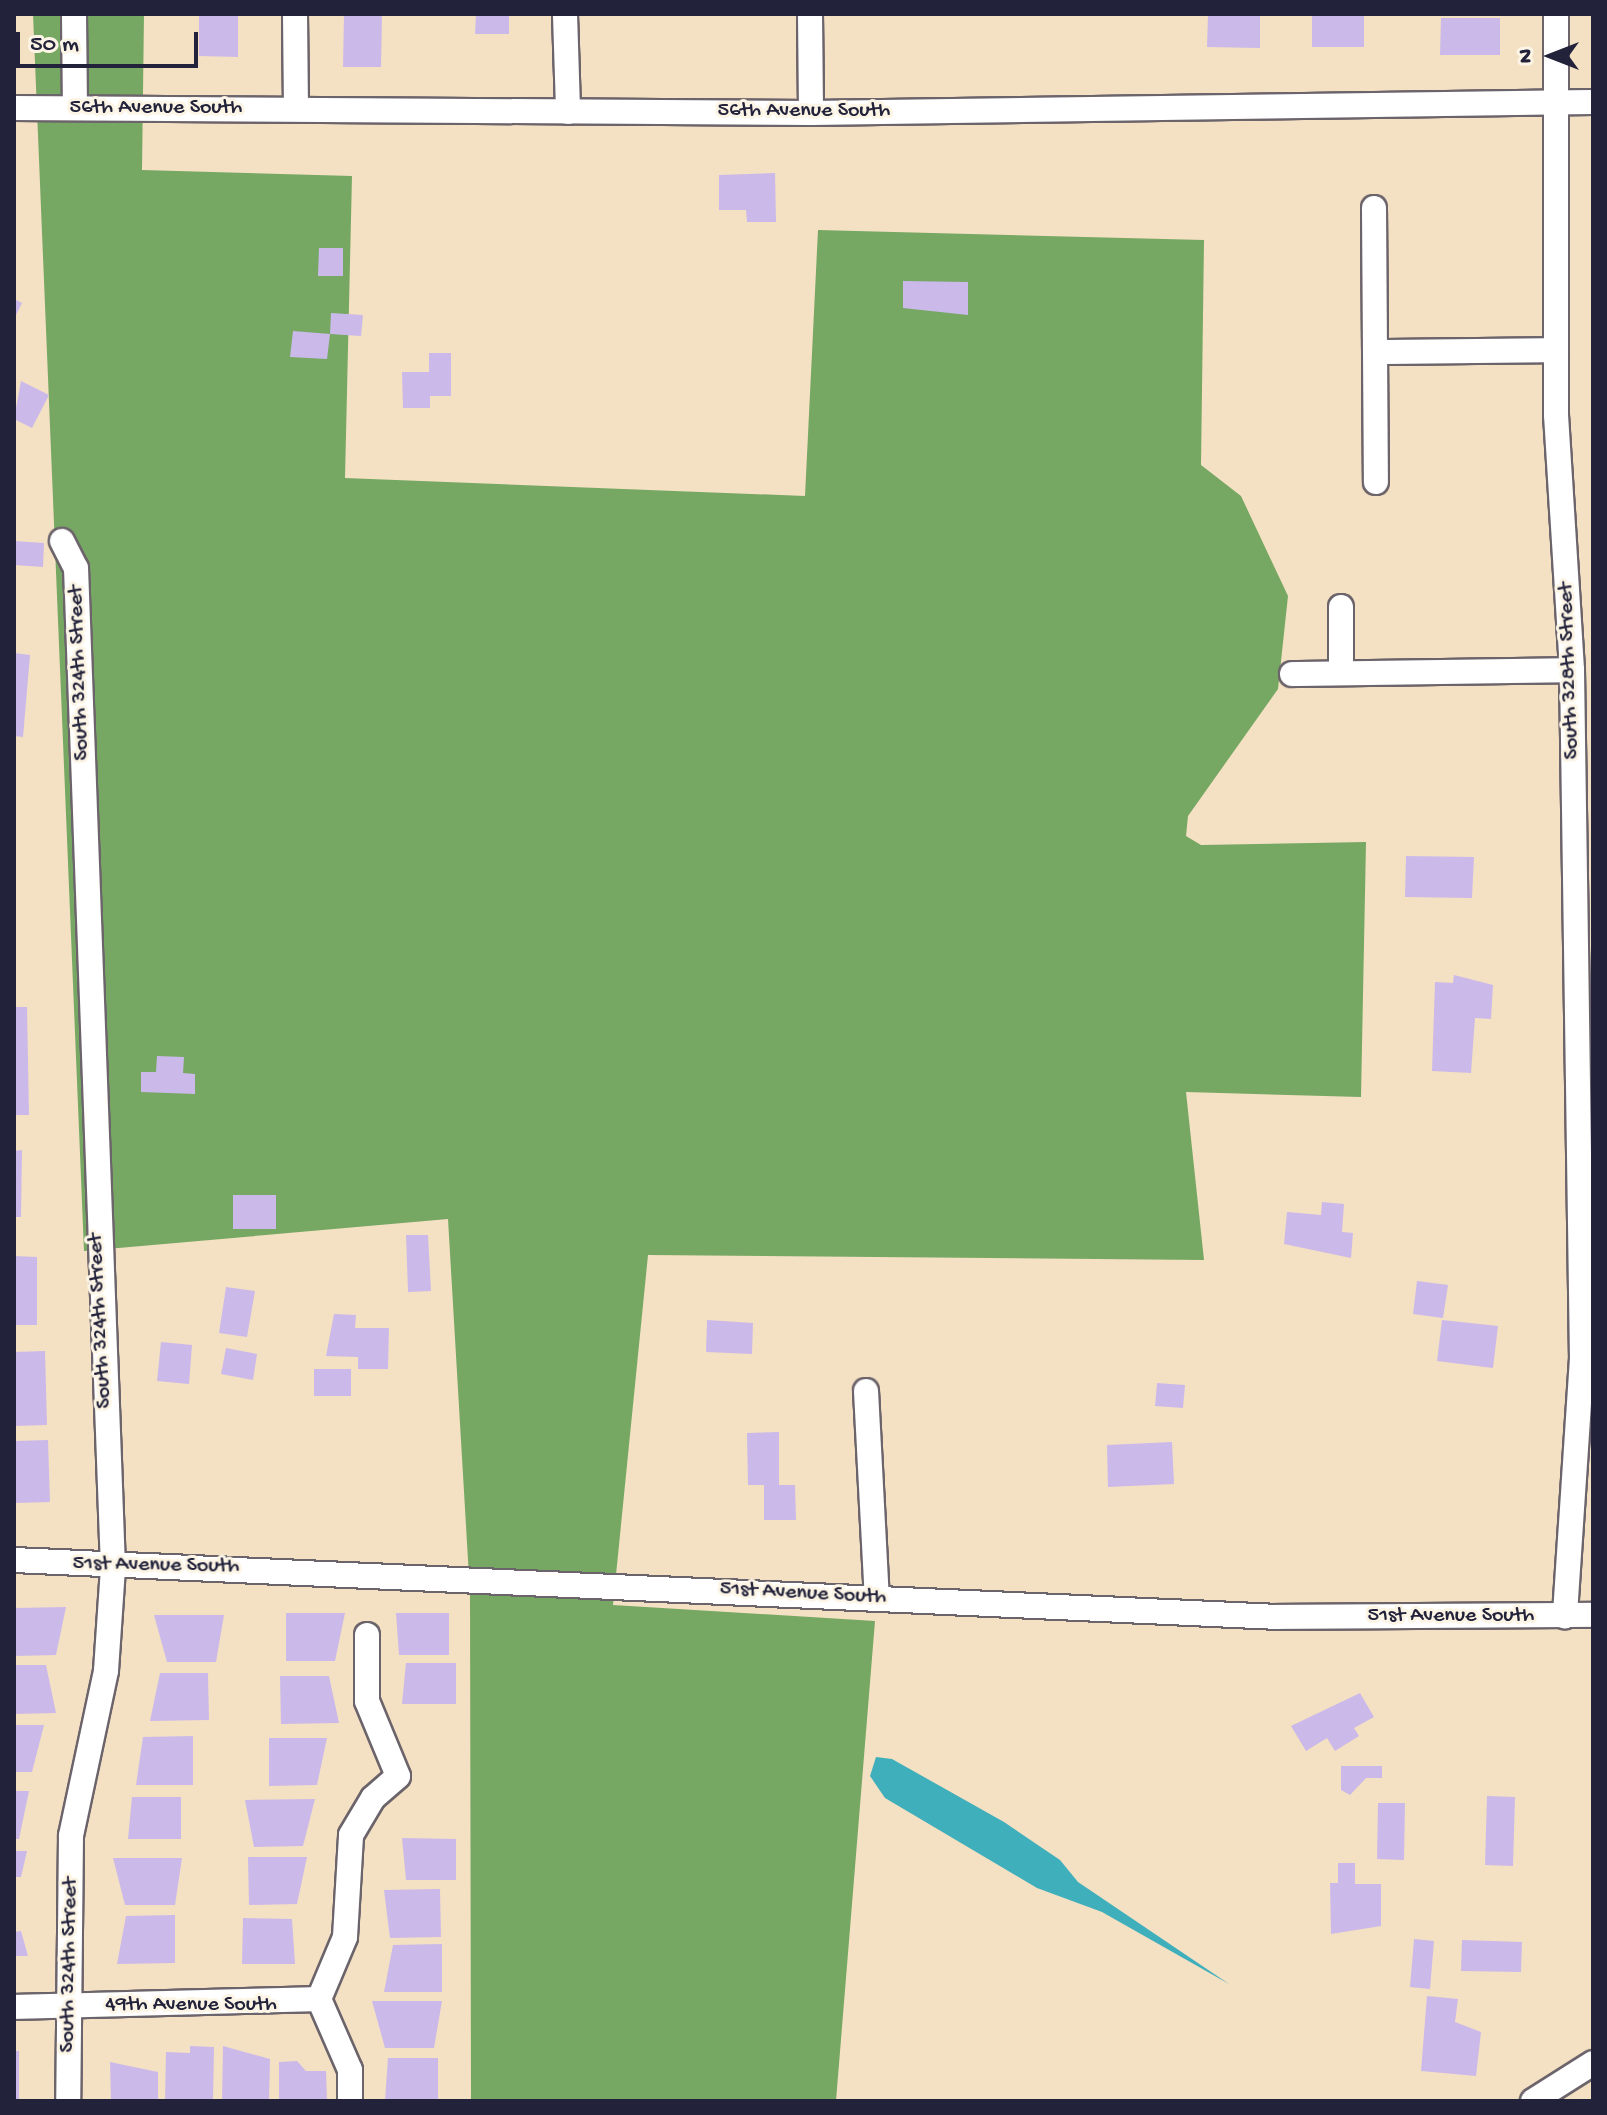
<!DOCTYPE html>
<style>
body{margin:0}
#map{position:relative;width:1607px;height:2115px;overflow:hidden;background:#f4e0c3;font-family:"Gochi Hand",sans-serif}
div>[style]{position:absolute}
.forest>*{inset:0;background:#76a863}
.water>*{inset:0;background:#40afbc}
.building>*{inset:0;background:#cbb9ea}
.roads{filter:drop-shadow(2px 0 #6c646b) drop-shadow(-2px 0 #6c646b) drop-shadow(0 2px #6c646b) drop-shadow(0 -2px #6c646b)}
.minor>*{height:24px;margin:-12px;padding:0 12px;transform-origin:12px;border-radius:12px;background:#fff}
span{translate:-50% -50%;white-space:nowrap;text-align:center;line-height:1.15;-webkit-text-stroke:6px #fcf5e5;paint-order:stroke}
.street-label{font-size:22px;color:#22223b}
.frame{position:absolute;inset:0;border:16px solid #22223b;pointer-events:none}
.north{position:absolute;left:1511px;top:16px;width:80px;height:80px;-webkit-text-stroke:6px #fcf5e5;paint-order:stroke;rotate:270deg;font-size:22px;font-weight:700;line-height:32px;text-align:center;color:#22223b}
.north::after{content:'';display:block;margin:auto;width:28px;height:36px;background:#22223b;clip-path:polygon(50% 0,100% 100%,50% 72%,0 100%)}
.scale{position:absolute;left:16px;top:32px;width:182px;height:36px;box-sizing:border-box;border:4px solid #22223b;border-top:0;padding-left:10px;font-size:24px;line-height:28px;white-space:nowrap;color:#22223b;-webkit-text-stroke:6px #fcf5e5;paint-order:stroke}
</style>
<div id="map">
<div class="forest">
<i style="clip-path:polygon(33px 14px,144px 14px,142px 170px,352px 176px,345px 478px,805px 496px,818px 230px,1204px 240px,1201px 465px,1241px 496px,1288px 596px,1278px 689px,1188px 816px,1186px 836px,1201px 845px,1366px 842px,1361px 1097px,1186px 1092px,1204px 1260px,648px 1255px,613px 1605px,875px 1621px,836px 2101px,471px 2101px,470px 1594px,448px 1219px,84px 1251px)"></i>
</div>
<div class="water">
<i style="clip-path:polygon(876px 1757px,892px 1759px,1004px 1822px,1060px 1860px,1078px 1882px,1229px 1984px,1102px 1912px,1037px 1888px,885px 1798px,870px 1776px)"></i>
</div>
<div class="building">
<i style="clip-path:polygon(199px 14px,238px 14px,238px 57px,199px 56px)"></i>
<i style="clip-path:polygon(344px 14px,382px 14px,381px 67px,343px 67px)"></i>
<i style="clip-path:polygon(476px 14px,509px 14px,509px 34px,475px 34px)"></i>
<i style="clip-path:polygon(1208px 14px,1260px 14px,1260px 48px,1207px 47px)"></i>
<i style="clip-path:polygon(1312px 14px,1364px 14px,1364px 47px,1312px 47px)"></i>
<i style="clip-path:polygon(1441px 18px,1500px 18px,1500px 55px,1440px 55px)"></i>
<i style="clip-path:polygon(775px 173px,776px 222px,747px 222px,746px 210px,719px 210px,719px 175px)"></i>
<i style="clip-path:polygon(319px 248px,343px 248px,343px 276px,318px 276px)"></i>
<i style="clip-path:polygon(903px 281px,968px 282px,968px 315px,903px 308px)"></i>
<i style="clip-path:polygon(14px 299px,22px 303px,14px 319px)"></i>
<i style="clip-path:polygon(331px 313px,363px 315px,361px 336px,330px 334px)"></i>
<i style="clip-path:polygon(293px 331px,330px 334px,327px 359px,290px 357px)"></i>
<i style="clip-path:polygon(429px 353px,451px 353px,451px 396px,430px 396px,430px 408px,403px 408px,402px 372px,429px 372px)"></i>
<i style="clip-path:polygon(21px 381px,49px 395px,32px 428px,14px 419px)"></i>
<i style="clip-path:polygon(14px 541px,44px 543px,43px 567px,14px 565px)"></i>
<i style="clip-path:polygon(14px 653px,30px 655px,23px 737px,14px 736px)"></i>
<i style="clip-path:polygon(1406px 856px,1474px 857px,1472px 898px,1405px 897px)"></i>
<i style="clip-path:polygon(1454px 975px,1493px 985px,1491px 1019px,1475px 1018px,1471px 1073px,1432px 1071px,1435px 982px,1453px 983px)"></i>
<i style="clip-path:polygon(14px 1007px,27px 1007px,29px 1115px,14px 1115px)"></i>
<i style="clip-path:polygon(157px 1056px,184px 1057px,183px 1073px,195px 1074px,195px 1094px,141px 1092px,141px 1072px,156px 1072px)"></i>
<i style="clip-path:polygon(22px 1150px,21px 1217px,14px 1217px,14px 1151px)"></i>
<i style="clip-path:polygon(233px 1195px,276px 1195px,276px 1229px,233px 1229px)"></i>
<i style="clip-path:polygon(1322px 1202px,1344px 1204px,1342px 1232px,1353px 1233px,1351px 1258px,1284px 1244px,1287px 1212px,1321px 1215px)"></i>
<i style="clip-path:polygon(406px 1235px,428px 1235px,431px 1291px,408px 1292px)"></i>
<i style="clip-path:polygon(14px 1256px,37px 1257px,37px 1325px,14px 1325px)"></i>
<i style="clip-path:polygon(1417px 1281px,1448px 1285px,1443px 1318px,1413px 1314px)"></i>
<i style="clip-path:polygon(226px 1287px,255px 1291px,247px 1337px,219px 1333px)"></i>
<i style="clip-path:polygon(334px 1314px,356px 1315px,355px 1328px,389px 1328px,388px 1369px,358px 1369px,358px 1357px,326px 1356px)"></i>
<i style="clip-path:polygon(707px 1320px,753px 1323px,752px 1354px,706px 1352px)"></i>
<i style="clip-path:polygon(1442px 1320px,1498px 1326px,1493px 1368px,1437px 1361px)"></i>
<i style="clip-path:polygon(161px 1342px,192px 1345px,189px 1384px,157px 1381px)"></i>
<i style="clip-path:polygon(226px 1348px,257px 1354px,253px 1380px,221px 1374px)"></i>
<i style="clip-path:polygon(45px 1351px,47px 1425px,14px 1426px,14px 1352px)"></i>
<i style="clip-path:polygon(314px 1369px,351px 1369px,351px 1396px,314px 1396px)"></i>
<i style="clip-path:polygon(1157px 1383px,1185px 1385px,1183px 1408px,1155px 1406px)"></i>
<i style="clip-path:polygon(779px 1432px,779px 1485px,795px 1485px,796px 1520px,764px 1520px,764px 1485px,748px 1485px,747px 1433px)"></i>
<i style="clip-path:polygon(48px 1440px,50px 1502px,14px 1503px,15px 1441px)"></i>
<i style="clip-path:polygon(1172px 1442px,1174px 1484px,1108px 1487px,1107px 1445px)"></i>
<i style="clip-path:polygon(66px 1607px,56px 1655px,14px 1656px,14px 1608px)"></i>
<i style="clip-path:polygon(286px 1613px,345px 1613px,335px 1661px,286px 1661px)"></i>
<i style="clip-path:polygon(396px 1613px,449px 1613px,449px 1655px,399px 1655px)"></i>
<i style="clip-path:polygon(154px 1615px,224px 1615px,216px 1662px,167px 1662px)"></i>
<i style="clip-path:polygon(406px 1663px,456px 1663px,456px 1704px,402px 1704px)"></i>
<i style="clip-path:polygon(14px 1665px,46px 1665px,56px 1713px,14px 1714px)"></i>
<i style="clip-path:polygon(160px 1673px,208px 1673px,209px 1720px,150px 1721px)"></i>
<i style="clip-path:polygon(280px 1676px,329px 1676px,339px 1723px,281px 1724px)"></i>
<i style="clip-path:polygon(1360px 1693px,1374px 1717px,1354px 1728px,1359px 1736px,1335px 1751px,1327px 1738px,1306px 1751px,1291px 1726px)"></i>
<i style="clip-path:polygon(14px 1725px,44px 1725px,32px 1772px,14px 1772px)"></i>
<i style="clip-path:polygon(193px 1736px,193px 1785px,136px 1785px,143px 1737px)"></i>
<i style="clip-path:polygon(269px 1738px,327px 1738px,317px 1785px,269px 1786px)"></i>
<i style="clip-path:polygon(1341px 1766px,1382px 1766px,1382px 1778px,1366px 1778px,1350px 1795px,1341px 1790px)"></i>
<i style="clip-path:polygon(14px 1791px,29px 1791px,19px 1839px,14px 1839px)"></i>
<i style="clip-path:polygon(1487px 1796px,1515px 1797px,1513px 1866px,1485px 1865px)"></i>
<i style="clip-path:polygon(132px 1797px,181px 1797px,181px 1839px,128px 1839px)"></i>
<i style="clip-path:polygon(315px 1799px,303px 1846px,254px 1847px,245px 1800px)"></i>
<i style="clip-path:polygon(1378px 1803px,1405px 1803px,1404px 1860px,1377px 1859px)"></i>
<i style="clip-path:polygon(402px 1838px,456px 1839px,456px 1880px,406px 1880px)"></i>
<i style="clip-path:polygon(14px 1851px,27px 1851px,21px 1877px,14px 1877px)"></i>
<i style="clip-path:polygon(248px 1857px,307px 1857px,297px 1904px,249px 1905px)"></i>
<i style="clip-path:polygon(113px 1858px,182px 1858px,175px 1905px,125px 1905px)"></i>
<i style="clip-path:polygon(1338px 1863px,1355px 1863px,1355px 1884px,1381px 1884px,1381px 1926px,1331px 1934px,1330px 1883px,1338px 1883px)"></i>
<i style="clip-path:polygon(440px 1889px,441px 1937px,390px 1938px,384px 1890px)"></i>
<i style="clip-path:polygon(175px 1915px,175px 1963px,117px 1964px,126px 1916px)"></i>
<i style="clip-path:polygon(243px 1918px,292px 1919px,295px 1964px,242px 1964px)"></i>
<i style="clip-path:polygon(21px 1931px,28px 1956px,14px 1956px,14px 1932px)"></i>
<i style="clip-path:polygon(1414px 1939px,1434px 1941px,1430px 1989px,1410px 1987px)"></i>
<i style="clip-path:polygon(1462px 1940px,1522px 1942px,1521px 1972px,1461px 1971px)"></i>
<i style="clip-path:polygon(442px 1944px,442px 1992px,384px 1992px,393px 1945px)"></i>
<i style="clip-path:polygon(1427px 1996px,1458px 1999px,1455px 2022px,1481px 2032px,1476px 2076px,1421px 2071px)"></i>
<i style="clip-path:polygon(372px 2001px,442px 2001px,434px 2048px,385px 2048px)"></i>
<i style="clip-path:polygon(190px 2046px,214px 2047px,213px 2101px,165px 2101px,166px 2052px,190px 2053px)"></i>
<i style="clip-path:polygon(223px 2046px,270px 2059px,269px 2101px,222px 2101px)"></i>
<i style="clip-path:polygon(14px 2051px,19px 2051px,19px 2101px,14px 2101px)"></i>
<i style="clip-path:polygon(388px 2058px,438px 2058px,438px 2100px,385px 2100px)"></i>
<i style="clip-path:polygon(297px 2061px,306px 2071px,326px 2071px,327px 2101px,279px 2101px,279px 2062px)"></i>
<i style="clip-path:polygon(110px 2062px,158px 2072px,158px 2101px,111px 2101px)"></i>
</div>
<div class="roads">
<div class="minor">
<i style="left:74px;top:14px;width:94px;rotate:89.4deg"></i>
<i style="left:295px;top:14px;width:95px;rotate:89.4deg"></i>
<i style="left:565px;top:14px;width:98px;rotate:88.2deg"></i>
<i style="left:810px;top:14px;width:99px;rotate:89.4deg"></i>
<i style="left:1556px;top:14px;width:401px;rotate:90deg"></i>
<i style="left:1556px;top:415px;width:256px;rotate:86.4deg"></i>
<i style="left:1572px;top:670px;width:688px;rotate:89.17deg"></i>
<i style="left:1582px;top:1358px;width:259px;rotate:93.8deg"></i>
<i style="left:14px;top:108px;width:797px;rotate:0.36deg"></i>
<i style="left:811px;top:113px;width:782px;rotate:-0.81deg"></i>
<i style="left:1374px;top:208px;width:274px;rotate:89.6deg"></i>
<i style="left:1375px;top:352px;width:181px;rotate:-0.6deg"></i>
<i style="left:62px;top:541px;width:30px;rotate:63deg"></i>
<i style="left:76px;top:568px;width:1001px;rotate:87.88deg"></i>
<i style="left:113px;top:1568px;width:103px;rotate:93.9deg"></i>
<i style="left:106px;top:1671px;width:169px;rotate:102deg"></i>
<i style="left:71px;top:1836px;width:265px;rotate:90.6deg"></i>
<i style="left:1341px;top:607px;width:66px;rotate:90deg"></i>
<i style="left:1292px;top:674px;width:280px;rotate:-0.8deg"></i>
<i style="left:866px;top:1391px;width:207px;rotate:87deg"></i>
<i style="left:14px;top:1560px;width:1265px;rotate:2.58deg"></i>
<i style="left:1278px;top:1617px;width:315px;rotate:-0.4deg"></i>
<i style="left:319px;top:1999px;width:67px;rotate:-67.2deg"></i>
<i style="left:345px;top:1937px;width:102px;rotate:-86.6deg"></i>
<i style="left:351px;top:1835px;width:43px;rotate:-59.3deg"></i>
<i style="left:373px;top:1798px;width:33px;rotate:-41deg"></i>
<i style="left:398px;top:1776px;width:81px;rotate:-112.5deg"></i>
<i style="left:367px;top:1701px;width:66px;rotate:-90deg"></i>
<i style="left:319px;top:1999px;width:77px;rotate:66.4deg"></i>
<i style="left:350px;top:2070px;width:31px;rotate:90deg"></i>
<i style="left:14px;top:2007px;width:305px;rotate:-1.5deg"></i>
<i style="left:1533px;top:2101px;width:71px;rotate:-32.3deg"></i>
</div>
</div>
<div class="street-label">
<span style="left:156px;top:109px">56th Avenue South</span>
<span style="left:804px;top:112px">56th Avenue South</span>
<span style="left:1570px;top:671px;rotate:-92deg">South 328th Street</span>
<span style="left:80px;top:673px;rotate:-92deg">South 324th Street</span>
<span style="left:101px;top:1321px;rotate:-93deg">South 324th Street</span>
<span style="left:156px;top:1566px;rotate:1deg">51st Avenue South</span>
<span style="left:803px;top:1594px;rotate:3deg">51st Avenue South</span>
<span style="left:1451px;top:1617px">51st Avenue South</span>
<span style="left:70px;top:1965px;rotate:-89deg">South 324th Street</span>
<span style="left:191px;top:2006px">49th Avenue South</span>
</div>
<div class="frame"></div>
<div class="north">N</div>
<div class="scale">50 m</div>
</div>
